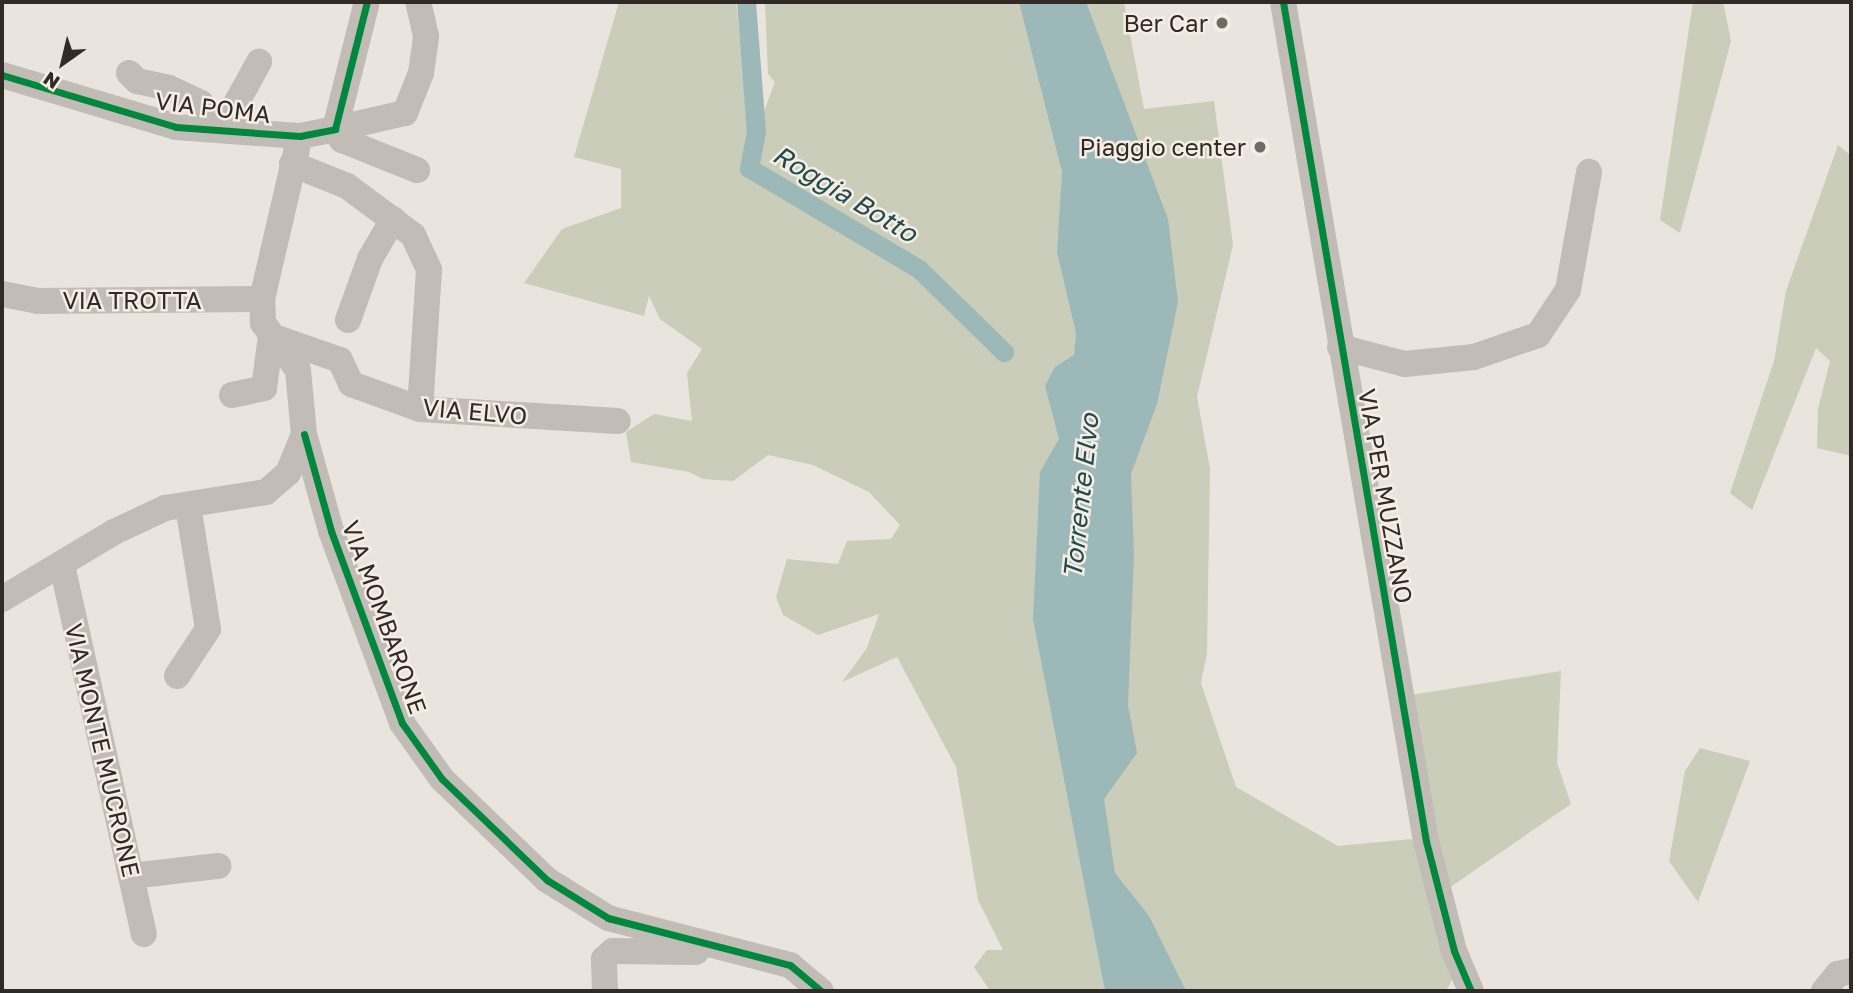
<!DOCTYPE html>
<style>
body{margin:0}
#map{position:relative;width:1853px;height:993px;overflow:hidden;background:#e9e4de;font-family:"Golos Text",sans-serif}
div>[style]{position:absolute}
.green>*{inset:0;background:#cacdb9}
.water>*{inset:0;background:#9db8b8}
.canal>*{height:19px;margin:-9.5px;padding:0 9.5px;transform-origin:9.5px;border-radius:9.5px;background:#9db8b8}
.minor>*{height:26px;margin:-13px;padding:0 13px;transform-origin:13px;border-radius:13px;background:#c2bcb7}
.cycleway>*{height:7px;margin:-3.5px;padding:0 3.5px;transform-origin:3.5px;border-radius:3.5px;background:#00873e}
.dots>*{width:19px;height:19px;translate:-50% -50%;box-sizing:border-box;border:4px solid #f6eee5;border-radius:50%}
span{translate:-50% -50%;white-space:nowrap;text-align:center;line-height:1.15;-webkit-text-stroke:5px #f6eee5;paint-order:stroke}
.poi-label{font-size:24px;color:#312a26}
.right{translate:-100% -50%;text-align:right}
.street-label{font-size:24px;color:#312a26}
.water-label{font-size:26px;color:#214b4e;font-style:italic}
.frame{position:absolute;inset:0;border:4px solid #312a26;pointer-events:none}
.north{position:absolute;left:28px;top:28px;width:70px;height:70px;-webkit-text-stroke:5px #f6eee5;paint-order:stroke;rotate:214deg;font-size:19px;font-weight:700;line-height:28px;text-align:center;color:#312a26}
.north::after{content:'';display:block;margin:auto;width:24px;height:32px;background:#312a26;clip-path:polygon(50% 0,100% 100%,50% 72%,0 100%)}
</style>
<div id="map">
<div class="green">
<i style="clip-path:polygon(619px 2px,736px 2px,749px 135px,746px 169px,847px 232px,848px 226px,755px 169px,756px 132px,775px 82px,768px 74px,765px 2px,1124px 2px,1144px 109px,1214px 101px,1233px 245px,1197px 397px,1210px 469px,1207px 653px,1201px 683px,1236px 787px,1338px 846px,1412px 839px,1453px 978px,1446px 991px,990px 991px,974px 967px,987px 950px,1003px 950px,978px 900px,956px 767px,897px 657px,842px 682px,867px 648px,879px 614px,818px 635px,783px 615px,776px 597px,787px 559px,838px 564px,847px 541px,891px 539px,900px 525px,869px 492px,813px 465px,768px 455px,733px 481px,703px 479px,689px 472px,631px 462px,626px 432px,654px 414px,692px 421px,687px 373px,702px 349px,660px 319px,649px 296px,644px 316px,524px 283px,562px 229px,621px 208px,621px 169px,574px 157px)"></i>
<i style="clip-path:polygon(1693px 2px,1723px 2px,1731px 41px,1680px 233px,1660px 220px)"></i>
<i style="clip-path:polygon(1838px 145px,1851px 156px,1851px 456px,1817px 448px,1818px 409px,1830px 361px,1816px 348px,1752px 510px,1730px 493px,1774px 361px,1786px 291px)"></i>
<i style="clip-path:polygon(1561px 671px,1557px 763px,1571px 804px,1446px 890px,1411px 695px)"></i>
<i style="clip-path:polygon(1700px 748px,1750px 761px,1698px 902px,1669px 861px,1685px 771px)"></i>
</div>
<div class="water">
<i style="clip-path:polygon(1019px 2px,1086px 2px,1168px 219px,1178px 302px,1157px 404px,1131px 474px,1134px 554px,1128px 705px,1137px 753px,1104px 799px,1115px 873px,1149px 916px,1186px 991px,1105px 991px,1033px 619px,1040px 472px,1059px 439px,1045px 386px,1055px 367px,1074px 355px,1076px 333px,1057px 252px,1062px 172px)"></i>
</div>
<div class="canal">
<i style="left:746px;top:2px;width:130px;rotate:85.6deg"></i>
<i style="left:756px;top:132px;width:37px;rotate:101deg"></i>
<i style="left:749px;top:168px;width:198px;rotate:30.7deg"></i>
<i style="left:919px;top:269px;width:119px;rotate:44.3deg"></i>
</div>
<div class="minor">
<i style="left:1283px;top:2px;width:851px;rotate:80.33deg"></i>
<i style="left:1426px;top:841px;width:114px;rotate:75.7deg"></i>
<i style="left:1454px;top:951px;width:43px;rotate:67deg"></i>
<i style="left:129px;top:73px;width:11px;rotate:45deg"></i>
<i style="left:137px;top:81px;width:33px;rotate:12deg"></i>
<i style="left:169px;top:88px;width:35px;rotate:25deg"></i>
<i style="left:201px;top:103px;width:27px;rotate:77deg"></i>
<i style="left:2px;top:75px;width:182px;rotate:16.6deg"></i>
<i style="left:176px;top:127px;width:124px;rotate:4.2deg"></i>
<i style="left:300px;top:136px;width:36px;rotate:-11deg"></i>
<i style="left:335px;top:129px;width:131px;rotate:-75.9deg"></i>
<i style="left:222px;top:129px;width:77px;rotate:-61.1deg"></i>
<i style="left:335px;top:129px;width:72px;rotate:-12.9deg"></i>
<i style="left:405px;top:113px;width:43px;rotate:-68.2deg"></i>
<i style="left:421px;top:73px;width:37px;rotate:-82deg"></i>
<i style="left:426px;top:36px;width:35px;rotate:-103deg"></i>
<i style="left:335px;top:129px;width:13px;rotate:58deg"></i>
<i style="left:342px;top:140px;width:81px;rotate:21.8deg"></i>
<i style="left:292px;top:164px;width:59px;rotate:21.8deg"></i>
<i style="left:347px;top:186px;width:82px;rotate:36.6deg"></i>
<i style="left:413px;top:235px;width:38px;rotate:65deg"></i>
<i style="left:429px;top:270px;width:139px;rotate:93.7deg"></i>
<i style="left:2px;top:294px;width:37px;rotate:11deg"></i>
<i style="left:38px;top:301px;width:224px;rotate:-0.5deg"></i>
<i style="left:348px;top:320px;width:65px;rotate:-70.2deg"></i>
<i style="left:370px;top:259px;width:46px;rotate:-60.1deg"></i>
<i style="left:271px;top:336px;width:73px;rotate:19.2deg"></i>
<i style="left:340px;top:360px;width:26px;rotate:65deg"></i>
<i style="left:351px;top:384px;width:73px;rotate:19.9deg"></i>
<i style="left:420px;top:409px;width:198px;rotate:3.5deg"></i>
<i style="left:1340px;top:347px;width:67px;rotate:14.7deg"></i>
<i style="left:1405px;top:364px;width:69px;rotate:-5.8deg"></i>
<i style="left:1474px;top:357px;width:68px;rotate:-19deg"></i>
<i style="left:1538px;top:335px;width:54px;rotate:-56.3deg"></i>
<i style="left:1568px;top:290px;width:120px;rotate:-79.9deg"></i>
<i style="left:232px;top:395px;width:33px;rotate:-12deg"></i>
<i style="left:264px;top:388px;width:52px;rotate:-82.3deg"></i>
<i style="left:304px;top:434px;width:101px;rotate:74.4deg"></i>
<i style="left:331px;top:531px;width:205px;rotate:69.7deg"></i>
<i style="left:402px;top:723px;width:69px;rotate:54.5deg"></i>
<i style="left:442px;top:779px;width:146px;rotate:43.9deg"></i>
<i style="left:547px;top:880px;width:72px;rotate:31.9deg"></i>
<i style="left:608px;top:918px;width:188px;rotate:14.5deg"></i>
<i style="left:790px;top:965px;width:40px;rotate:40deg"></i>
<i style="left:62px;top:565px;width:378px;rotate:77.5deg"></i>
<i style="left:2px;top:599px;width:131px;rotate:-30.9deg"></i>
<i style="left:114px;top:532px;width:56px;rotate:-25.2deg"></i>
<i style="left:165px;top:508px;width:102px;rotate:-9deg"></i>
<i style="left:266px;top:492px;width:29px;rotate:-41deg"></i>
<i style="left:288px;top:473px;width:42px;rotate:-67.7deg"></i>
<i style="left:304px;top:434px;width:64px;rotate:-95.4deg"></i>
<i style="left:298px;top:370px;width:59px;rotate:-126.7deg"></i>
<i style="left:263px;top:323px;width:24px;rotate:-92deg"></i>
<i style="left:262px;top:299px;width:167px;rotate:-76.9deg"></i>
<i style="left:177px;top:676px;width:56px;rotate:-56.6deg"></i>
<i style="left:208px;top:629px;width:125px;rotate:-99.2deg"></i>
<i style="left:131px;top:876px;width:88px;rotate:-6.6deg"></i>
<i style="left:605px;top:991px;width:32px;rotate:-92deg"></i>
<i style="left:604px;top:959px;width:12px;rotate:-42deg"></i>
<i style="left:613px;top:951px;width:83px;rotate:0.7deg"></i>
<i style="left:1824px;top:991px;width:22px;rotate:-51deg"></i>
<i style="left:1838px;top:974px;width:13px;rotate:-13deg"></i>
</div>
<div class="cycleway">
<i style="left:1283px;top:2px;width:851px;rotate:80.33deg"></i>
<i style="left:1426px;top:841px;width:114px;rotate:75.7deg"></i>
<i style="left:1454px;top:951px;width:43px;rotate:67deg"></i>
<i style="left:2px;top:75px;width:182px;rotate:16.6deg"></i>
<i style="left:176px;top:127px;width:124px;rotate:4.2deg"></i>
<i style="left:300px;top:136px;width:36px;rotate:-11deg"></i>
<i style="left:335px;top:129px;width:131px;rotate:-75.9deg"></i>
<i style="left:304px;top:434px;width:101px;rotate:74.4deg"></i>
<i style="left:331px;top:531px;width:205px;rotate:69.7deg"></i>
<i style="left:402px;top:723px;width:69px;rotate:54.5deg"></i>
<i style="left:442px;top:779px;width:146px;rotate:43.9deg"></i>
<i style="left:547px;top:880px;width:72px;rotate:31.9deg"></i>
<i style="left:608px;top:918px;width:188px;rotate:14.5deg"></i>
<i style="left:790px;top:965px;width:40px;rotate:40deg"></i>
</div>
<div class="dots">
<i style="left:1222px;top:23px;background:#716b66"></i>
<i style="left:1260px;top:147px;background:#716b66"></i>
</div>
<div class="poi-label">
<span class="right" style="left:1208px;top:23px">Ber Car</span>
<span class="right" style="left:1246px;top:147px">Piaggio center</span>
</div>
<div class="street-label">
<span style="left:213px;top:107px;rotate:7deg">VIA POMA</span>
<span style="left:132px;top:300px">VIA TROTTA</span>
<span style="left:475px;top:411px;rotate:5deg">VIA ELVO</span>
<span style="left:1386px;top:496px;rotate:80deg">VIA PER MUZZANO</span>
<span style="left:385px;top:617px;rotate:70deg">VIA MOMBARONE</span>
<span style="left:103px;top:750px;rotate:77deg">VIA MONTE MUCRONE</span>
</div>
<div class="water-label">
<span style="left:845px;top:194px;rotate:31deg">Roggia Botto</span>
<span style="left:1081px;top:496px;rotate:-84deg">Torrente Elvo</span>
</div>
<div class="frame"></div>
<div class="north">N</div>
</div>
